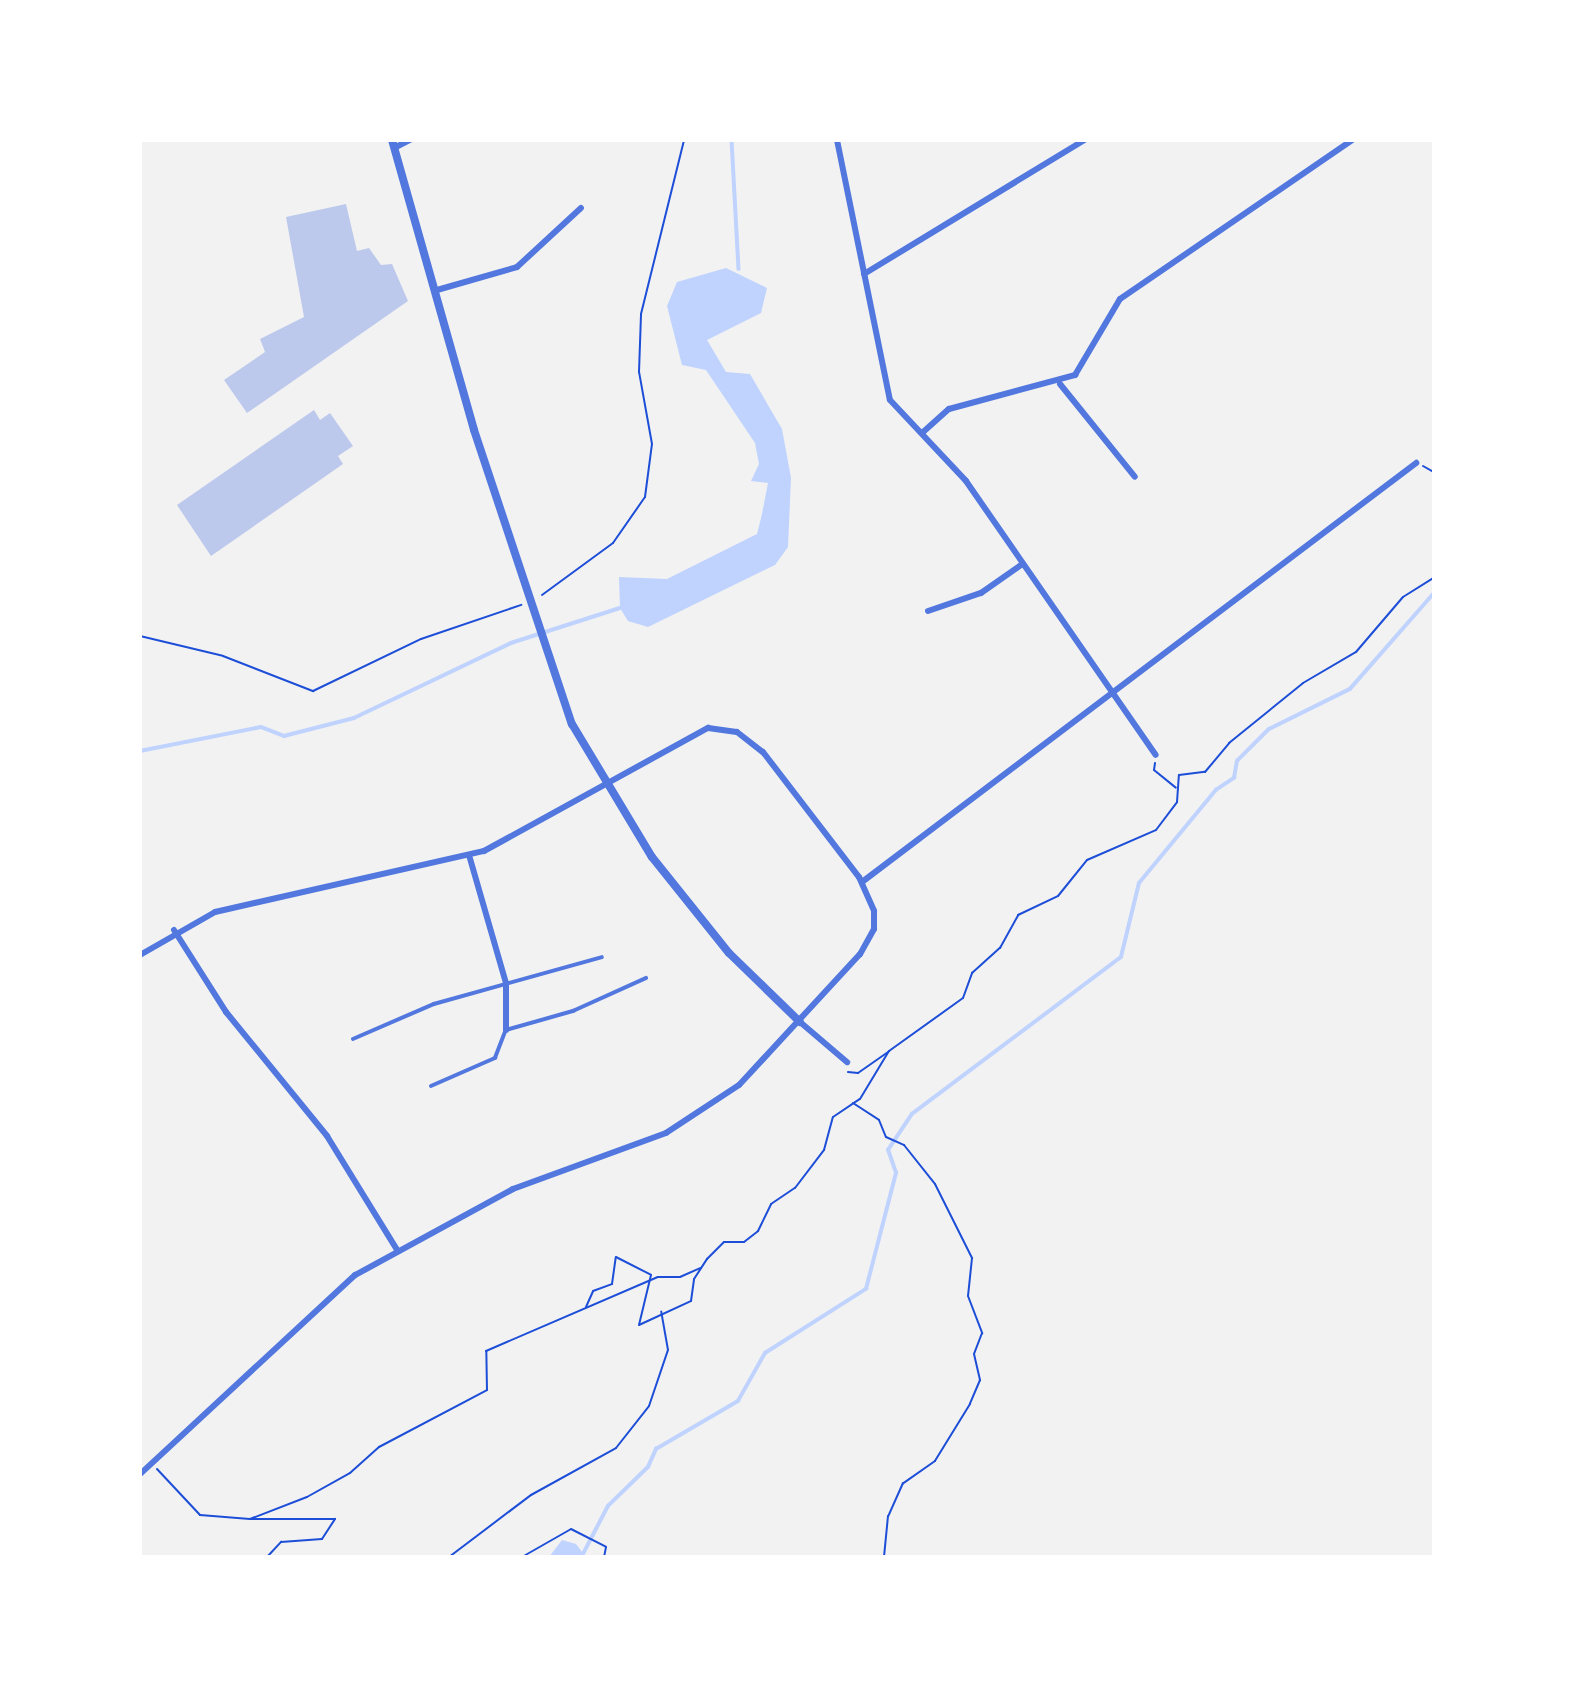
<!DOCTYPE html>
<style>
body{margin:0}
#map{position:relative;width:1574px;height:1697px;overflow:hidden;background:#f2f2f2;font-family:"Asap Condensed",sans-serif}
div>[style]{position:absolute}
.water>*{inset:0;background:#bfd3fe}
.stream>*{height:3.5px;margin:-1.75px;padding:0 1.75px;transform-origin:1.75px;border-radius:1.75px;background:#bfd3fe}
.building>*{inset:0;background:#bdc9ec}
.path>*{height:2px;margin:-1px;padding:0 1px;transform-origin:1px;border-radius:1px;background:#1d4ed8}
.service>*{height:3.5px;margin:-1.75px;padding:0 1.75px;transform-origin:1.75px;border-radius:1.75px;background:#5277de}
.minor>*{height:6px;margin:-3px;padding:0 3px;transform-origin:3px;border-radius:3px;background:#5277de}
.tertiary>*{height:8px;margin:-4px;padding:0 4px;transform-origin:4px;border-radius:4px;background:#5277de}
span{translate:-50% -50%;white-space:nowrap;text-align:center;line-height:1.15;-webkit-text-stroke:7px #fff;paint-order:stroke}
.frame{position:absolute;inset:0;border:142px solid #fff;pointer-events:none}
</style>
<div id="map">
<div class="water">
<i style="clip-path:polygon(726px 268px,767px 288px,761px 313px,707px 340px,726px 372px,750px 374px,782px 429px,791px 478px,788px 547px,775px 565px,648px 627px,628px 621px,620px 608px,619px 577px,667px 579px,757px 534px,762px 514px,768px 483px,751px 481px,759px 464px,755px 443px,706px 370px,682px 365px,667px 306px,677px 282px)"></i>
<i style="clip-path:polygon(562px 1540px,576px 1544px,586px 1557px,549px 1557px)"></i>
</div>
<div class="stream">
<i style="left:732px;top:140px;width:129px;rotate:86.9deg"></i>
<i style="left:140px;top:751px;width:123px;rotate:-11.2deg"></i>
<i style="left:261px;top:727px;width:25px;rotate:21deg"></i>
<i style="left:284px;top:736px;width:72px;rotate:-14.4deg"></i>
<i style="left:354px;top:718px;width:174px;rotate:-25.5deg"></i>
<i style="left:511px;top:643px;width:114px;rotate:-17.8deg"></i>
<i style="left:583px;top:1554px;width:54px;rotate:-62.5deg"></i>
<i style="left:608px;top:1506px;width:56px;rotate:-44.3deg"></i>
<i style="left:648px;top:1467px;width:20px;rotate:-66deg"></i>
<i style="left:656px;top:1449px;width:95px;rotate:-30.3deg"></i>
<i style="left:738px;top:1401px;width:55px;rotate:-60.6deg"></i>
<i style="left:765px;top:1353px;width:120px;rotate:-32.4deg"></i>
<i style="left:866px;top:1289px;width:120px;rotate:-75.5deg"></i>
<i style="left:896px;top:1173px;width:24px;rotate:-109deg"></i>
<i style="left:888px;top:1150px;width:43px;rotate:-56.3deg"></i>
<i style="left:912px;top:1114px;width:261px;rotate:-36.9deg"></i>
<i style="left:1121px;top:957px;width:76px;rotate:-76.3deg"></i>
<i style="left:1139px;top:883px;width:121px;rotate:-50.4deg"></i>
<i style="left:1216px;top:790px;width:22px;rotate:-34deg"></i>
<i style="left:1234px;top:778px;width:17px;rotate:-80deg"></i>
<i style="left:1237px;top:761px;width:45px;rotate:-45deg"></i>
<i style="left:1269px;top:729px;width:90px;rotate:-26.3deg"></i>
<i style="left:1350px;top:689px;width:128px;rotate:-48.8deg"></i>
</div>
<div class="building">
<i style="clip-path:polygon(346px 204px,357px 251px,369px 248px,381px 265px,392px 264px,408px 301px,247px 413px,224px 380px,265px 352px,260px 339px,304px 317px,286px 217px)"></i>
<i style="clip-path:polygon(314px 410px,320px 420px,330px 413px,353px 446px,338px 456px,343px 464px,211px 556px,177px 505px)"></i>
</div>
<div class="path">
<i style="left:1423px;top:466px;width:13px;rotate:29deg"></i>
<i style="left:542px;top:595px;width:88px;rotate:-36.2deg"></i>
<i style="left:613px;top:543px;width:56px;rotate:-55.2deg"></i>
<i style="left:645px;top:497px;width:53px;rotate:-82.5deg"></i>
<i style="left:652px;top:444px;width:73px;rotate:-100.2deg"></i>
<i style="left:639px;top:372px;width:58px;rotate:-88deg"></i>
<i style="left:641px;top:314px;width:179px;rotate:-76.1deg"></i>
<i style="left:140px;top:636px;width:85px;rotate:13.5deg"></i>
<i style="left:223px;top:656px;width:97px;rotate:21.3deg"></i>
<i style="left:313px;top:691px;width:120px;rotate:-25.7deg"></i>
<i style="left:421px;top:639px;width:106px;rotate:-18.8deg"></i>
<i style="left:1155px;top:763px;width:7px;rotate:98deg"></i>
<i style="left:1154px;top:770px;width:28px;rotate:39deg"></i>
<i style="left:848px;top:1072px;width:10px;rotate:6deg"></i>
<i style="left:858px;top:1073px;width:38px;rotate:-35deg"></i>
<i style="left:853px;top:1103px;width:31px;rotate:33deg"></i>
<i style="left:879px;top:1120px;width:18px;rotate:68deg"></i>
<i style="left:886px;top:1137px;width:20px;rotate:24deg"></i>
<i style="left:904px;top:1145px;width:50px;rotate:51.5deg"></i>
<i style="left:935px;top:1184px;width:83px;rotate:63.4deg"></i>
<i style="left:972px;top:1258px;width:38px;rotate:96deg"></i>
<i style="left:968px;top:1296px;width:40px;rotate:69deg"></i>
<i style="left:982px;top:1333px;width:22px;rotate:111deg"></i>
<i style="left:974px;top:1354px;width:27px;rotate:77deg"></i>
<i style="left:980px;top:1380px;width:26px;rotate:113deg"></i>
<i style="left:970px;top:1404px;width:67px;rotate:121.6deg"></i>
<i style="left:935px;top:1461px;width:39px;rotate:145deg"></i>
<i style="left:903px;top:1483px;width:36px;rotate:114deg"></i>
<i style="left:888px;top:1516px;width:41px;rotate:95.6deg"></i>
<i style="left:586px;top:1307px;width:17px;rotate:-66deg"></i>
<i style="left:593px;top:1291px;width:20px;rotate:-20deg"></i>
<i style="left:612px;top:1284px;width:27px;rotate:-82deg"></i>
<i style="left:616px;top:1257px;width:39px;rotate:27deg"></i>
<i style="left:651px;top:1275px;width:51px;rotate:103.5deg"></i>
<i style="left:639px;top:1325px;width:57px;rotate:-24.8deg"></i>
<i style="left:691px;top:1301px;width:22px;rotate:-82deg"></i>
<i style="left:694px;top:1279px;width:24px;rotate:-57deg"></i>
<i style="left:707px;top:1259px;width:24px;rotate:-45deg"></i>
<i style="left:724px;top:1242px;width:20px"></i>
<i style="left:744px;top:1242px;width:18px;rotate:-38deg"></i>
<i style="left:758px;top:1231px;width:30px;rotate:-64deg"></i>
<i style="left:771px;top:1204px;width:29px;rotate:-34deg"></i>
<i style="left:795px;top:1188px;width:48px;rotate:-52.7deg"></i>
<i style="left:824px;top:1150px;width:34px;rotate:-75deg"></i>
<i style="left:833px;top:1117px;width:32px;rotate:-34deg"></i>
<i style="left:860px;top:1099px;width:56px;rotate:-58.9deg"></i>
<i style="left:889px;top:1051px;width:91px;rotate:-35.6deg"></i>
<i style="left:963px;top:998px;width:27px;rotate:-70deg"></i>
<i style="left:972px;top:973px;width:38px;rotate:-42deg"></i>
<i style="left:1000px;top:948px;width:38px;rotate:-61deg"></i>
<i style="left:1018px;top:915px;width:44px;rotate:-25.4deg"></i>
<i style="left:1058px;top:896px;width:46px;rotate:-51.1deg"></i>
<i style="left:1087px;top:860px;width:75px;rotate:-23.5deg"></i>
<i style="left:1156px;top:830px;width:35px;rotate:-53deg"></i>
<i style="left:1177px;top:802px;width:27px;rotate:-86deg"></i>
<i style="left:1179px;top:775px;width:26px;rotate:-7deg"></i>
<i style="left:1205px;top:772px;width:38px;rotate:-50deg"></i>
<i style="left:1229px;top:743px;width:95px;rotate:-39deg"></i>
<i style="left:1303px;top:683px;width:61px;rotate:-30.3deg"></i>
<i style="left:1356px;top:652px;width:72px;rotate:-49.5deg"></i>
<i style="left:1403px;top:597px;width:36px;rotate:-32deg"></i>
<i style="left:157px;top:1469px;width:63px;rotate:46.9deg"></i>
<i style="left:200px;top:1515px;width:50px;rotate:4.6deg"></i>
<i style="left:267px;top:1557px;width:21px;rotate:-47deg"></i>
<i style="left:281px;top:1542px;width:41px;rotate:-4.2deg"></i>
<i style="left:322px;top:1539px;width:24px;rotate:-57deg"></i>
<i style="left:335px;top:1519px;width:85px;rotate:180deg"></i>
<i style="left:250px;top:1519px;width:61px;rotate:-21.1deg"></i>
<i style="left:307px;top:1497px;width:49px;rotate:-29.2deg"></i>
<i style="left:350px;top:1473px;width:39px;rotate:-42deg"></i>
<i style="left:379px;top:1447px;width:122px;rotate:-27.8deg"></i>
<i style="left:487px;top:1390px;width:39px;rotate:-91deg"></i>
<i style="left:486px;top:1351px;width:187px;rotate:-23.3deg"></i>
<i style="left:658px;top:1277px;width:22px"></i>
<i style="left:680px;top:1277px;width:22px;rotate:-24deg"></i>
<i style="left:449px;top:1557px;width:103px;rotate:-37.1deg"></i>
<i style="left:531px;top:1495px;width:97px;rotate:-28.9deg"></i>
<i style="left:616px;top:1448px;width:53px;rotate:-51.8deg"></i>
<i style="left:649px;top:1406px;width:59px;rotate:-71.3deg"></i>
<i style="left:668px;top:1350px;width:39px;rotate:-100deg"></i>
<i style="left:522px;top:1557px;width:56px;rotate:-29.7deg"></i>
<i style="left:571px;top:1529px;width:39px;rotate:27deg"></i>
<i style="left:606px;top:1547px;width:10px;rotate:101deg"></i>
</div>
<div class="service">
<i style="left:353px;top:1039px;width:88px;rotate:-23.4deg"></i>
<i style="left:434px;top:1004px;width:174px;rotate:-15.6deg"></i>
<i style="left:431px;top:1086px;width:70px;rotate:-23.6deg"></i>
<i style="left:495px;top:1058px;width:30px;rotate:-69deg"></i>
<i style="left:506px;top:1030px;width:70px;rotate:-15.8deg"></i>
<i style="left:573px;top:1011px;width:80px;rotate:-24.3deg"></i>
</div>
<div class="minor">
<i style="left:837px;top:140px;width:265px;rotate:78.5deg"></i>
<i style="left:890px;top:400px;width:111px;rotate:46.8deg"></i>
<i style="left:966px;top:481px;width:333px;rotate:55.3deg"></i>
<i style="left:394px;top:148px;width:18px;rotate:-27deg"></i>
<i style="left:864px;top:274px;width:258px;rotate:-31.3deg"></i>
<i style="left:437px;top:290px;width:83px;rotate:-16deg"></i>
<i style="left:517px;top:267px;width:87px;rotate:-42.7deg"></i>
<i style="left:1060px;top:384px;width:119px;rotate:51.1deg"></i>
<i style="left:922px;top:433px;width:36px;rotate:-42deg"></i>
<i style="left:949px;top:409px;width:131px;rotate:-15.1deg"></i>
<i style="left:1075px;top:375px;width:88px;rotate:-59.4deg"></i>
<i style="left:1120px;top:299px;width:281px;rotate:-34.4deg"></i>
<i style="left:928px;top:611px;width:56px;rotate:-18.8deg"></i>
<i style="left:981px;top:593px;width:49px;rotate:-35deg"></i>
<i style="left:469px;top:855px;width:133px;rotate:73.9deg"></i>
<i style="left:506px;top:983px;width:47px;rotate:90deg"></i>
<i style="left:862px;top:882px;width:695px;rotate:-37.1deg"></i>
<i style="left:174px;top:930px;width:97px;rotate:57.6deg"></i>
<i style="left:226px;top:1012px;width:160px;rotate:50.8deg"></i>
<i style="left:327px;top:1136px;width:134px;rotate:58.4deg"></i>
<i style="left:140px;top:955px;width:86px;rotate:-29.8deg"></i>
<i style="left:215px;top:912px;width:276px;rotate:-12.8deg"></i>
<i style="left:484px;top:851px;width:256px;rotate:-28.8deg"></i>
<i style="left:708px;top:728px;width:29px;rotate:8deg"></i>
<i style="left:737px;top:732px;width:33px;rotate:38deg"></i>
<i style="left:763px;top:752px;width:158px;rotate:52.5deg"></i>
<i style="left:859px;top:877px;width:37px;rotate:66deg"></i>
<i style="left:874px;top:911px;width:18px;rotate:90deg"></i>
<i style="left:874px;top:929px;width:29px;rotate:119deg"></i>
<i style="left:860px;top:954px;width:178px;rotate:132.7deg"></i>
<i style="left:739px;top:1085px;width:87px;rotate:146.7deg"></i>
<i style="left:666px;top:1133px;width:163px;rotate:159.9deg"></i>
<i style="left:513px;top:1189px;width:180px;rotate:151.4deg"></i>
<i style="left:355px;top:1275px;width:293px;rotate:137.2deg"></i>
<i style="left:800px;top:1022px;width:62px;rotate:40.4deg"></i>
</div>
<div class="tertiary">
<i style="left:392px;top:140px;width:301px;rotate:74.2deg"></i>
<i style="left:474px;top:430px;width:310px;rotate:71.6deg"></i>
<i style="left:572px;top:724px;width:155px;rotate:59deg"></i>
<i style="left:652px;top:857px;width:123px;rotate:51.3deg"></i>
<i style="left:729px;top:953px;width:99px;rotate:44.2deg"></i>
</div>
<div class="frame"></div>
</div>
